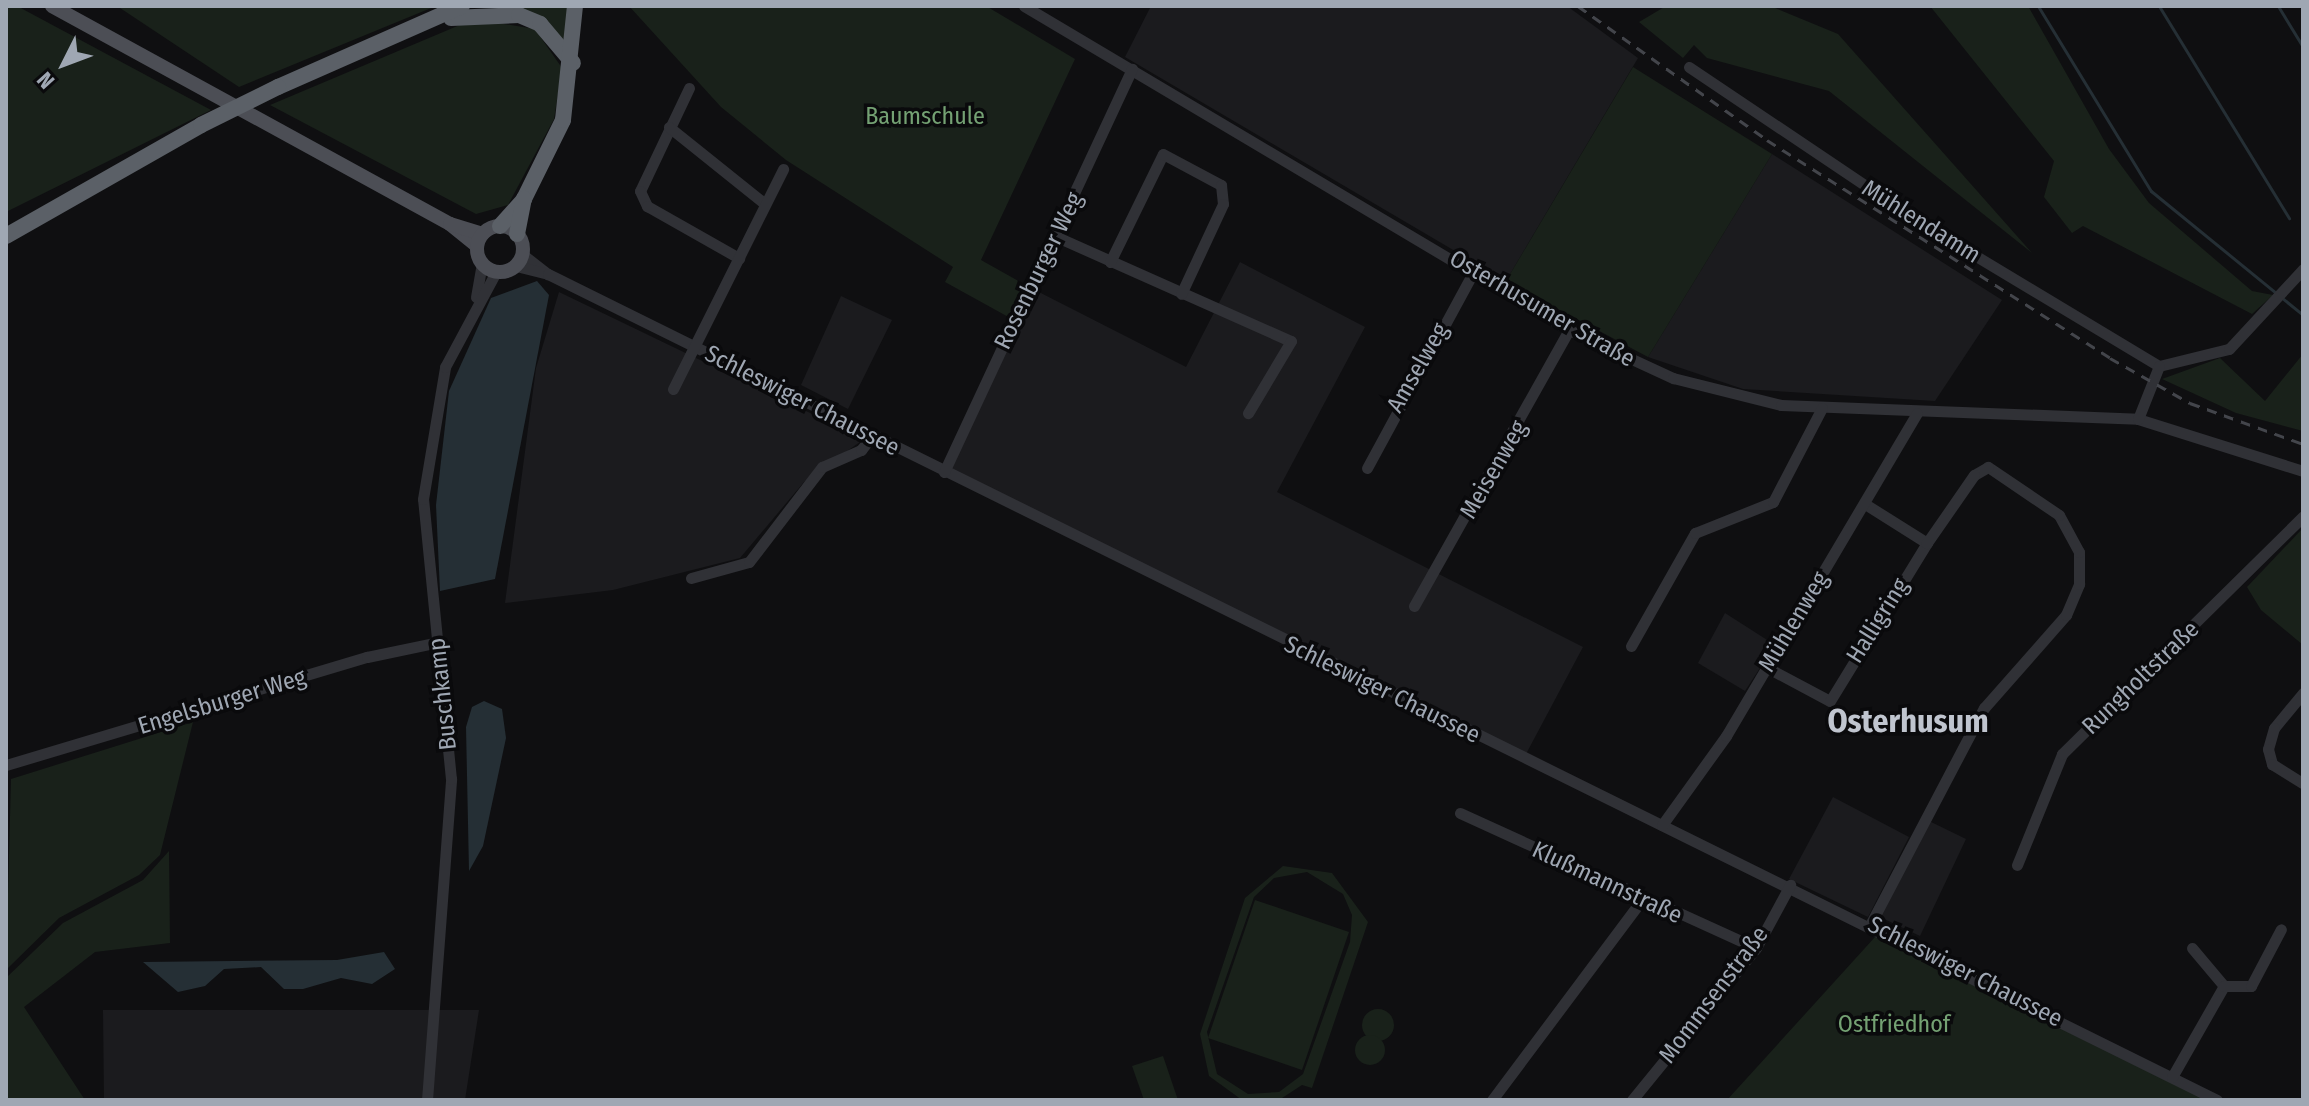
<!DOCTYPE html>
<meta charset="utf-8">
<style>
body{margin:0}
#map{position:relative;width:2309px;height:1106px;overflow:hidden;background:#0f0f11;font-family:"Fira Sans Condensed",sans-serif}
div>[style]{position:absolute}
.built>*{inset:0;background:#1b1b1e}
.green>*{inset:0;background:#19211a}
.round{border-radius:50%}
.water>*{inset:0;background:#252f35}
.stream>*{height:3px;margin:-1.5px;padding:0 1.5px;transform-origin:1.5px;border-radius:1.5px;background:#252f35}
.minor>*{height:11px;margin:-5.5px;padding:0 5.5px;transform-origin:5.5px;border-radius:5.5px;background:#303136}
.major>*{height:14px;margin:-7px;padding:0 7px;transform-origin:7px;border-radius:7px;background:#4c4e55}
.major>.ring{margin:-7px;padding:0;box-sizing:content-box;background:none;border:14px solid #4c4e55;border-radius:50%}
.highway>*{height:16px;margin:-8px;padding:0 8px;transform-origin:8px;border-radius:8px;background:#5b6067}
.rail>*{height:3px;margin-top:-1.5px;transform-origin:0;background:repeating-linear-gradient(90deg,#43454b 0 10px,transparent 0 18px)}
.highway-bridge>*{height:16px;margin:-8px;padding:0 8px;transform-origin:8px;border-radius:8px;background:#5b6067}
span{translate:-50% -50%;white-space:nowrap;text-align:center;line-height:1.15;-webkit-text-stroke:7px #0a0a0c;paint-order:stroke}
.park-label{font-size:24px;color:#74a173}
.street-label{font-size:24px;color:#9fa7b3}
.district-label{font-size:32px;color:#c0c5cf;font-weight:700}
.frame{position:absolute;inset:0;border:8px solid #9fa7b3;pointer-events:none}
.north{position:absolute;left:24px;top:24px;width:80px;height:80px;-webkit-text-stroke:6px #0a0a0c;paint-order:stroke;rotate:228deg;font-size:22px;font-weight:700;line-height:32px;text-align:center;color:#9fa7b3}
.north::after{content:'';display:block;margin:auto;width:28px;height:36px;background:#9fa7b3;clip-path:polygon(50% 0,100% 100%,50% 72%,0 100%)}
</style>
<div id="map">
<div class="built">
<i style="clip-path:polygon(1151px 6px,1567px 6px,1638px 58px,1506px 281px,1125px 57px)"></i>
<i style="clip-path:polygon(1772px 154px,2002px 300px,1935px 401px,1743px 389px,1648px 357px)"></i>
<i style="clip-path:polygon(1240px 262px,1365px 327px,1277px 492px,1583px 647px,1526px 754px,947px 470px,1033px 289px,1186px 367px)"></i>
<i style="clip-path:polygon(559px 292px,864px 439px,804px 482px,740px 558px,613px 590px,505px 603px,536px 368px)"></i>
<i style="clip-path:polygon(841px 296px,892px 320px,848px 409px,801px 385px)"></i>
<i style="clip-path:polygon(1725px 613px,1775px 645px,1745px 691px,1698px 663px)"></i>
<i style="clip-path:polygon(1833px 797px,1909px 837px,1868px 917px,1789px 879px)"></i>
<i style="clip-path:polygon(1925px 819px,1966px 839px,1920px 936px,1878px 916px)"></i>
<i style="clip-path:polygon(103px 1010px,479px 1010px,465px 1100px,104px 1100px)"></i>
</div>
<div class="green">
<i style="clip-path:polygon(6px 6px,17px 6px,211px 110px,6px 212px)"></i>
<i style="clip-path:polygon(117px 6px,436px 6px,239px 87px)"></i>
<i style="clip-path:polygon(497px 6px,568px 6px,568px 48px,544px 20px)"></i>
<i style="clip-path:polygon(629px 6px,986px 6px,1075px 59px,981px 260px,1029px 287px,1012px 319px,945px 282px,953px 267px,786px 160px,721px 107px)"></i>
<i style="clip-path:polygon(1666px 6px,1770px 6px,1838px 34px,2032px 253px,1829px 91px,1707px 58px,1694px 45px,1683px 58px,1639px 22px)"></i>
<i style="clip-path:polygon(1930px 6px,2028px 6px,2109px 149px,2149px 203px,2252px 291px,2273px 295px,2252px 314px,2083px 226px,2072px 233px,2044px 197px,2054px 161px)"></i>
<i style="clip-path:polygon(474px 19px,535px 29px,562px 68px,554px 119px,508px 205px,476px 214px,270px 105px)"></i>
<i style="clip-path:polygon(1633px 67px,1772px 154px,1648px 357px,1506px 281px)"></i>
<i style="clip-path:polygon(2303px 354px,2303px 431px,2236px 413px,2162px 379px,2220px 358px,2265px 401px)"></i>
<i style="clip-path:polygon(2303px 528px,2303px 645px,2261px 610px,2247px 587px)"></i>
<i style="clip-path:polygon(193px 722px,160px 855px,139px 875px,59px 918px,6px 970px,11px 779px)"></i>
<i style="clip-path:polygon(169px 851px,170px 943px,95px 952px,24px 1007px,85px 1100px,6px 1100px,6px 978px,63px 923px,143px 880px)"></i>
<i style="clip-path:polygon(evenodd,1283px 866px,1332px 873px,1368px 922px,1312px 1088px,1302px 1085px,1279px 1100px,1242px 1100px,1209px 1076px,1200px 1034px,1245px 898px,1283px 866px,1307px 872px,1343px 894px,1352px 915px,1350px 942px,1303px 1074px,1279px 1092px,1248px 1094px,1217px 1074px,1207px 1032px,1254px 897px,1274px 878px,1307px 872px)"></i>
<i style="clip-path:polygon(1255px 900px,1349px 932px,1302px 1070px,1208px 1038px)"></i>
<i style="clip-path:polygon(1875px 937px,2210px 1100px,1727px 1100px)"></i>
<i class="round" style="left:1362px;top:1009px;width:32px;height:32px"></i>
<i class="round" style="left:1355px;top:1035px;width:30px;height:30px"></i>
<i style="clip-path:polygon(1163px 1056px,1178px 1100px,1144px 1100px,1132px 1066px)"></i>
</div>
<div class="water">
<i style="clip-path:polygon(537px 281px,549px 295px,495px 579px,440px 591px,436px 505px,449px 391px,491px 298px)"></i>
<i style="clip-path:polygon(484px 701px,502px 709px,506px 738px,483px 846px,469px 871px,466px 727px,472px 707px)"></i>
<i style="clip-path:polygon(384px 952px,395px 969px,372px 984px,341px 978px,303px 989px,284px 989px,261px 967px,224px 969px,205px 986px,178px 992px,143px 962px,337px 960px)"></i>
</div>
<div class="stream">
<i style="left:2038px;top:6px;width:217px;rotate:58.6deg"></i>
<i style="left:2151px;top:191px;width:196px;rotate:39.2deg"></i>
<i style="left:2159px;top:6px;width:249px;rotate:58.5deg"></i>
<i style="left:2278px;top:6px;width:48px;rotate:58.6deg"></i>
</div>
<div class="minor">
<i style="left:1024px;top:6px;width:634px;rotate:30.73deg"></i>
<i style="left:1569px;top:330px;width:115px;rotate:24.8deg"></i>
<i style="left:1673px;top:378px;width:111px;rotate:14deg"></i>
<i style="left:1781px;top:405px;width:357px;rotate:2.2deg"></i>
<i style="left:2138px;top:419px;width:173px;rotate:17.5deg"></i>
<i style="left:1689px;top:67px;width:285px;rotate:33.9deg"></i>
<i style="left:1926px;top:226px;width:272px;rotate:31deg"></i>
<i style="left:2159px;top:366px;width:72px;rotate:-13.7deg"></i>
<i style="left:2229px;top:349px;width:109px;rotate:-47.2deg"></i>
<i style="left:689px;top:88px;width:114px;rotate:115.4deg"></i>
<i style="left:640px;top:191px;width:17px;rotate:65deg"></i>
<i style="left:647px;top:206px;width:106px;rotate:29.5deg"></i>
<i style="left:669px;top:127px;width:123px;rotate:38.7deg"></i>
<i style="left:1057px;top:237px;width:256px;rotate:24deg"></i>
<i style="left:1291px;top:341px;width:84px;rotate:120.8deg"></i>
<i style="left:522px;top:254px;width:33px;rotate:38deg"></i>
<i style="left:1110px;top:262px;width:120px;rotate:-63.9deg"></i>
<i style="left:1163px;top:154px;width:66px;rotate:28.1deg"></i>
<i style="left:1221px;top:185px;width:19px;rotate:84deg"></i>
<i style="left:1223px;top:204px;width:99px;rotate:115deg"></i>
<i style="left:516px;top:266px;width:33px;rotate:14deg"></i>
<i style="left:548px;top:274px;width:1862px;rotate:26.33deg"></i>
<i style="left:476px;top:297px;width:35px;rotate:-80deg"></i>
<i style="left:673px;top:389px;width:246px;rotate:-63.4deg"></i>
<i style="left:2138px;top:419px;width:57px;rotate:-68.4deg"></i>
<i style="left:1367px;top:468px;width:224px;rotate:-61.5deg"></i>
<i style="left:944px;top:472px;width:445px;rotate:-65deg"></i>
<i style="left:691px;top:578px;width:60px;rotate:-15.4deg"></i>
<i style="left:749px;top:562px;width:120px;rotate:-52.5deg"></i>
<i style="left:822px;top:467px;width:43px;rotate:-23.6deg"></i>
<i style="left:861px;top:450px;width:18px;rotate:-52deg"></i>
<i style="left:1414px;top:606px;width:317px;rotate:-60.7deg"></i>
<i style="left:1631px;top:646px;width:130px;rotate:-60.5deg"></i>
<i style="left:1695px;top:533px;width:84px;rotate:-21.7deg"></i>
<i style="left:1773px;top:502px;width:106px;rotate:-62.5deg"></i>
<i style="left:1766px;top:667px;width:72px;rotate:28deg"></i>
<i style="left:1830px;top:701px;width:185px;rotate:-58.5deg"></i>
<i style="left:1927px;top:543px;width:73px;rotate:-147.8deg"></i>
<i style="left:2303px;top:693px;width:45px;rotate:129.6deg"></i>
<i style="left:2274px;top:728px;width:22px;rotate:106deg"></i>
<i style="left:2268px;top:749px;width:16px;rotate:75deg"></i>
<i style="left:2272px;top:764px;width:36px;rotate:32deg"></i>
<i style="left:6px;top:765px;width:377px;rotate:-16.7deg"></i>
<i style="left:367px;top:657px;width:74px;rotate:-11.8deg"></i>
<i style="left:1460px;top:813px;width:325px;rotate:24.5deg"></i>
<i style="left:1662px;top:825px;width:110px;rotate:-54.3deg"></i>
<i style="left:1726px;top:736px;width:375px;rotate:-59.4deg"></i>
<i style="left:2017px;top:865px;width:120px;rotate:-67.9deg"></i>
<i style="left:2062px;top:754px;width:339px;rotate:-44.6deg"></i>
<i style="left:1871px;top:923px;width:243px;rotate:-62.3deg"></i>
<i style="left:1984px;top:708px;width:124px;rotate:-48.6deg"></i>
<i style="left:2066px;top:615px;width:34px;rotate:-67deg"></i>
<i style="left:2079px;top:584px;width:32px;rotate:-90deg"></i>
<i style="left:2079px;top:552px;width:42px;rotate:-118.4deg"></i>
<i style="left:2059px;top:515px;width:86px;rotate:-145.9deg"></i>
<i style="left:1988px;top:467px;width:16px;rotate:150deg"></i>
<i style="left:1974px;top:475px;width:83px;rotate:124.7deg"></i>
<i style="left:2192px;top:948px;width:50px;rotate:49.9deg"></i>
<i style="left:2172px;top:1077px;width:105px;rotate:-60.3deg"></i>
<i style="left:2224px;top:986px;width:27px"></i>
<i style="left:2251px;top:986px;width:64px;rotate:-62.2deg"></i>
<i style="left:427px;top:1100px;width:322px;rotate:-85.7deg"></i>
<i style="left:451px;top:779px;width:281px;rotate:-95.7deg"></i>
<i style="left:423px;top:499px;width:134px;rotate:-80.5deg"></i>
<i style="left:445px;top:367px;width:108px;rotate:-61.8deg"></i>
<i style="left:1492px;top:1100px;width:249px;rotate:-53.2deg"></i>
<i style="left:1632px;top:1100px;width:196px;rotate:-50.8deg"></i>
<i style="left:1756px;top:948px;width:72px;rotate:-61.6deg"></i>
</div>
<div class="major">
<i style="left:52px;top:6px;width:454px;rotate:28.7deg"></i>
<i style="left:450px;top:224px;width:35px;rotate:39deg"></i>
<i style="left:450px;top:224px;width:34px;rotate:17deg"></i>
<i class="ring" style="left:477px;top:226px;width:32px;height:32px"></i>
</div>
<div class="highway">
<i style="left:451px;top:18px;width:68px;rotate:-2.5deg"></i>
<i style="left:519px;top:15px;width:23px;rotate:23deg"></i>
<i style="left:540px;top:24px;width:51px;rotate:49.8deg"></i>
<i style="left:278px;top:87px;width:201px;rotate:-23.8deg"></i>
<i style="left:500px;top:226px;width:36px;rotate:-48deg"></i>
<i style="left:524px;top:199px;width:88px;rotate:-63.7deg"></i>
<i style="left:563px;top:120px;width:115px;rotate:-84deg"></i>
<i style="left:517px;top:234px;width:36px;rotate:-79deg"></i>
<i style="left:6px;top:236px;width:224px;rotate:-29.6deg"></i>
</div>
<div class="rail">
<i style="left:1578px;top:6px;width:232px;rotate:35.3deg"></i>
<i style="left:1767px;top:140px;width:406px;rotate:32.4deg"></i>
<i style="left:2110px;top:358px;width:92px;rotate:29.4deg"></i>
<i style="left:2190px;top:403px;width:120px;rotate:19.9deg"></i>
</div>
<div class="highway-bridge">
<i style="left:201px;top:125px;width:86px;rotate:-26.3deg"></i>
</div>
<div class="park-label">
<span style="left:925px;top:117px">Baumschule</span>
<span style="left:1894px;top:1025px">Ostfriedhof</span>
</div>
<div class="street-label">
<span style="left:1921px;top:222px;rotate:32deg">Mühlendamm</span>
<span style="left:1039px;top:271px;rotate:-64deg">Rosenburger Weg</span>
<span style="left:1542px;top:309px;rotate:30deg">Osterhusumer Straße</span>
<span style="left:1418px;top:368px;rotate:-60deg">Amselweg</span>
<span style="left:802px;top:401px;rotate:27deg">Schleswiger Chaussee</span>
<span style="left:1494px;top:470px;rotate:-60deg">Meisenweg</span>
<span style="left:1878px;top:621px;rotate:-58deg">Halligring</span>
<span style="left:1794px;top:622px;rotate:-59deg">Mühlenweg</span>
<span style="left:2141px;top:678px;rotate:-44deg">Rungholtstraße</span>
<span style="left:1382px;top:690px;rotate:26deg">Schleswiger Chaussee</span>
<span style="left:443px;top:694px;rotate:-96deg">Buschkamp</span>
<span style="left:222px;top:702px;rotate:-17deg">Engelsburger Weg</span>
<span style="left:1607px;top:883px;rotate:25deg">Klußmannstraße</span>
<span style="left:1965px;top:972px;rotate:27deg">Schleswiger Chaussee</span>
<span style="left:1714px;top:995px;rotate:-53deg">Mommsenstraße</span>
</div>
<div class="district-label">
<span style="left:1908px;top:721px">Osterhusum</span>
</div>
<div class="frame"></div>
<div class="north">N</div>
</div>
